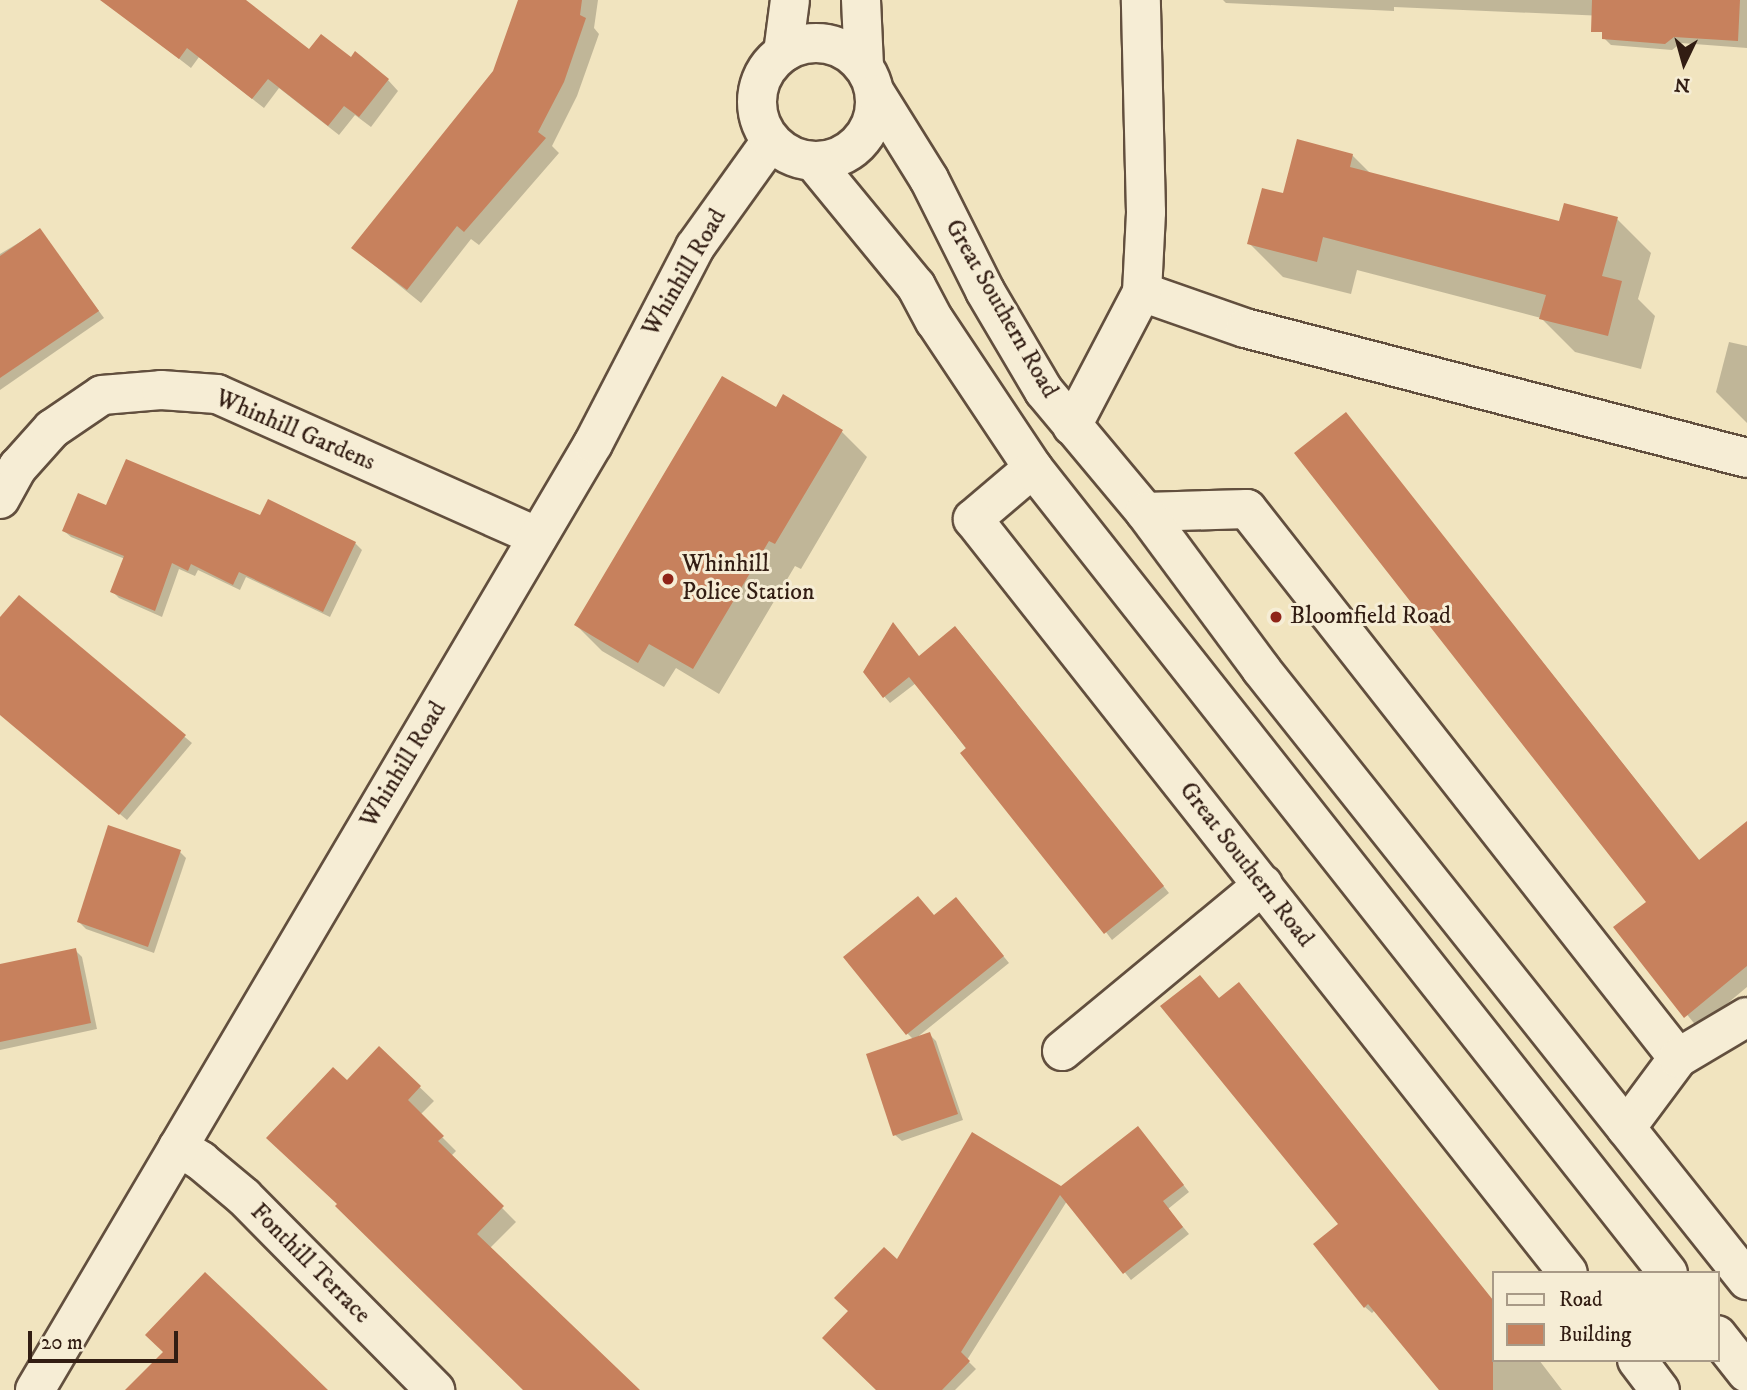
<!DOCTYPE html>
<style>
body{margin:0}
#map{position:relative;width:1747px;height:1390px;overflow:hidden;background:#f1e4bf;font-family:"IM FELL DW Pica",serif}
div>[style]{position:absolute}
.shadow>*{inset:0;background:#0003}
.building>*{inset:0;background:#c7815d}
.roads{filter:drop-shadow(2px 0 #624f3e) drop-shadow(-2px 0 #624f3e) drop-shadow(0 2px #624f3e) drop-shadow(0 -2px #624f3e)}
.minor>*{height:38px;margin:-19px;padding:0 19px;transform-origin:19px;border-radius:19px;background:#f6edd5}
.tertiary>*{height:38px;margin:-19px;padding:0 19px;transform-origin:19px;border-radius:19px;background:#f6edd5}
.secondary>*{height:38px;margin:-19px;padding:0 19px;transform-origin:19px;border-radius:19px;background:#f6edd5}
.secondary>.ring{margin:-19px;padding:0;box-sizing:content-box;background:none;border:38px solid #f6edd5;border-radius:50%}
.dots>*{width:19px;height:19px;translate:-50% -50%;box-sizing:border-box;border:4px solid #f6edd5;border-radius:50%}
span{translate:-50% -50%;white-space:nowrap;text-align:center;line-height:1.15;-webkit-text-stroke:6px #f6edd5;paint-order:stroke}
.street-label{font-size:24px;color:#321d13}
.poi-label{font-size:24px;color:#321d13}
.left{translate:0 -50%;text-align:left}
.legend{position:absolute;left:1492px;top:1271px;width:228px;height:91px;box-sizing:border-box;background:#f6edd5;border:2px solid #a89a87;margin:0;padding:9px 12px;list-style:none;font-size:21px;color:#321d13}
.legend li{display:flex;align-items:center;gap:14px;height:35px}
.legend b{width:35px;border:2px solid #a89a87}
.north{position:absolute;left:1649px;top:28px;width:70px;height:70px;-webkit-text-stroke:5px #f6edd5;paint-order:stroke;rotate:185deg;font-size:19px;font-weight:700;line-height:28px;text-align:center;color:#321d13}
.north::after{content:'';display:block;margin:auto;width:24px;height:32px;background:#321d13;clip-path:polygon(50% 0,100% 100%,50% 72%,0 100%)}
.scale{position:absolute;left:28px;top:1331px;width:150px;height:32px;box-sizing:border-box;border:4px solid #321d13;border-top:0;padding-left:9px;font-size:21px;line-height:24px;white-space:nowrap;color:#321d13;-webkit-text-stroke:5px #f6edd5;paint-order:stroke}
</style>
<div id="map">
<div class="shadow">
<i style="clip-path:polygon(130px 0,243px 0,309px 52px,388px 80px,398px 91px,371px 127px,355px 115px,339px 135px,279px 88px,264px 108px,199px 57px,191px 68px,120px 13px)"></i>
<i style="clip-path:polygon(519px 0,598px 0,594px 28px,599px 34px,577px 96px,552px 146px,559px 153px,479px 245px,471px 239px,421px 303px,353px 248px,494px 72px)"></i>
<i style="clip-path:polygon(1223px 0,1747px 0,1747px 48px,1681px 43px,1672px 50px,1611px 45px,1604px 38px,1605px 16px,1394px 7px,1394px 11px,1226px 3px)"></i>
<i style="clip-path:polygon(1352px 155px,1371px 174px,1560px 224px,1617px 219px,1651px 253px,1638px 299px,1655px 316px,1641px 369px,1575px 352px,1541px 318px,1357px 270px,1351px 294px,1283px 277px,1249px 243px,1284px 195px)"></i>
<i style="clip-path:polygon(40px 230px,104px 318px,0 390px,0 254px)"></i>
<i style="clip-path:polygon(1729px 342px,1747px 346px,1747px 423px,1716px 392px)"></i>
<i style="clip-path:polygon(776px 410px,841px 431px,867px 457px,801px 569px,795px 566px,719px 694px,676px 668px,664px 687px,602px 651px,576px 625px)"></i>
<i style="clip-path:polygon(1346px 414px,1700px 861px,1747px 831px,1747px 987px,1698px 1028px,1615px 927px,1648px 902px)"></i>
<i style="clip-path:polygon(107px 507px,261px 518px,355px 543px,362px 550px,330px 617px,246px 577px,240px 590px,198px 570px,195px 576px,179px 569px,162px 617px,119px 598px,112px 591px,125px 559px,71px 537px,64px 531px)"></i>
<i style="clip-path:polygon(19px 598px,192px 743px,127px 820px,0 713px,0 620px)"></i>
<i style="clip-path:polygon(962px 635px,1169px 893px,1112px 940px,916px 683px,890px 703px,884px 696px,919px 658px)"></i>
<i style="clip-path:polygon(180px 852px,186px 858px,154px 953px,86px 929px,79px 922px)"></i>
<i style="clip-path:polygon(963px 906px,1009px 963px,915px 1039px,929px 1034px,936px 1041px,963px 1120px,902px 1141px,895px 1135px,914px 1040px,907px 1033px,934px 917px)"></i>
<i style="clip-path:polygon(75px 950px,82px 957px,97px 1029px,0 1050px,0 966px)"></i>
<i style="clip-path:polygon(1246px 991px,1493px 1301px,1493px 1360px,1539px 1360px,1562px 1390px,1468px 1390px,1375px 1310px,1372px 1313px,1365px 1307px,1340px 1225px,1220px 1000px)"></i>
<i style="clip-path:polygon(379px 1048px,434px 1101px,420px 1115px,456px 1151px,451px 1156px,516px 1222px,489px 1249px,639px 1390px,524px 1390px,347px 1082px)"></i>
<i style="clip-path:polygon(1144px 1135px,1189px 1192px,1168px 1209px,1189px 1234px,1131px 1280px,1067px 1201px,967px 1360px,976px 1369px,955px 1390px,878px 1390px,897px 1262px,1062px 1188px)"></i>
</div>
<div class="building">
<i style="clip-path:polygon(100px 0,246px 0,309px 49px,321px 34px,351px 57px,355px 51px,389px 79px,359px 117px,344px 106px,328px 126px,268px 79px,252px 99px,187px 48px,179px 59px)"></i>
<i style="clip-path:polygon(518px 0,582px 0,580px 15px,586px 18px,564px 82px,538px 132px,546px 138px,464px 232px,457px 226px,407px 290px,351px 248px,493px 71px)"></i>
<i style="clip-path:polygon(1592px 0,1740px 0,1738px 41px,1674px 37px,1665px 44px,1602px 39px,1602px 32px,1591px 32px)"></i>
<i style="clip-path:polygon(1297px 139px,1353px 154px,1350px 167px,1559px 221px,1564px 203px,1618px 217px,1602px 276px,1622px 281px,1608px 336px,1539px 319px,1546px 295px,1323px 237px,1317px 262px,1247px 244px,1262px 188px,1283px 193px)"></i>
<i style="clip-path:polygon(40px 228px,99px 311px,0 378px,0 256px)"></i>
<i style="clip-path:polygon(722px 376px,776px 407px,783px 394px,843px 430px,775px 544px,769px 541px,693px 669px,649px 644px,638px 663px,574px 625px)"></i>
<i style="clip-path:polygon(1346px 412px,1699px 860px,1747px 821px,1747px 966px,1684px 1018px,1613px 927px,1646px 902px,1294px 453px)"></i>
<i style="clip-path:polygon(126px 459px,260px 515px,268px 499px,356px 542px,323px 612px,239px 572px,233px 585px,191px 564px,188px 571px,172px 563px,155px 611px,110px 592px,124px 556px,62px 531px,78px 493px,106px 505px)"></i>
<i style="clip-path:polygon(19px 595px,186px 735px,119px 815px,0 715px,0 617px)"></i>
<i style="clip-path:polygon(893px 622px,919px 656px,955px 626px,1164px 886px,1104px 934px,960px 753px,966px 748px,909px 677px,883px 698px,863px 672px)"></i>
<i style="clip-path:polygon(108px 825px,181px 850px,148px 947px,77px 922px)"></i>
<i style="clip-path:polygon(918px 896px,934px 915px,956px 897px,1004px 956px,906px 1035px,843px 957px)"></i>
<i style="clip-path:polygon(76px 948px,91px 1023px,0 1042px,0 964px)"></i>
<i style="clip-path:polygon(1200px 975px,1219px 998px,1239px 982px,1493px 1300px,1493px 1390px,1439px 1390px,1368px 1304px,1364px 1308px,1313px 1244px,1338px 1224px,1160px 1006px)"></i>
<i style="clip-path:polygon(930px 1032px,958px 1114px,893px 1136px,866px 1054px)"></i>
<i style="clip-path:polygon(379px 1046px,421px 1086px,408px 1100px,444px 1136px,438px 1141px,504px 1206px,477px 1234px,640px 1390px,523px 1390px,335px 1206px,337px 1204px,266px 1138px,333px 1067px,347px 1080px)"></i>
<i style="clip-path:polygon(1138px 1126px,1184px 1185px,1163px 1201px,1183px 1227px,1123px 1274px,1060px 1195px,961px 1352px,970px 1361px,942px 1390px,876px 1390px,822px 1338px,848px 1311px,834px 1298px,884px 1247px,897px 1259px,972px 1132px,1061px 1186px)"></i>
<i style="clip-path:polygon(205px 1272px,263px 1327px,328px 1390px,125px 1390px,163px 1352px,145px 1335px)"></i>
</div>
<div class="roads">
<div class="minor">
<i style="left:1142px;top:292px;width:109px;rotate:19.3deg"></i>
<i style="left:1245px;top:328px;width:519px;rotate:14.52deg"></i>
<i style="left:1072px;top:426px;width:151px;rotate:-62.4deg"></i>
<i style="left:1142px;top:292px;width:80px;rotate:-87.1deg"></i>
<i style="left:1146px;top:212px;width:212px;rotate:-91.4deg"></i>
<i style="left:1033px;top:468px;width:79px;rotate:139.6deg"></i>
<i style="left:973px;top:519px;width:960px;rotate:51.72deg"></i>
<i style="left:0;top:499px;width:37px;rotate:-61deg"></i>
<i style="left:18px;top:467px;width:51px;rotate:-48.2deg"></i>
<i style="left:52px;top:429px;width:60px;rotate:-34.2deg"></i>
<i style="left:102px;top:395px;width:59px;rotate:-4.8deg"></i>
<i style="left:161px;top:390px;width:56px;rotate:4.1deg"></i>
<i style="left:217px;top:394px;width:351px;rotate:24deg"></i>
<i style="left:1145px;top:512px;width:102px;rotate:-1.7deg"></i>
<i style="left:1247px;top:509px;width:698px;rotate:51.87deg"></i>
<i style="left:1062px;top:1051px;width:261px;rotate:-39.6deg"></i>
<i style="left:1626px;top:1128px;width:87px;rotate:-53.4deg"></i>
<i style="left:1678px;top:1058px;width:80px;rotate:-30.7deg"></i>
<i style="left:178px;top:1147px;width:27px;rotate:31deg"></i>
<i style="left:201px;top:1161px;width:56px;rotate:39.9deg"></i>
<i style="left:244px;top:1197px;width:272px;rotate:45.3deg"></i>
<i style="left:1637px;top:1360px;width:38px;rotate:53deg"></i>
</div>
<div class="tertiary">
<i style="left:35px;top:1390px;width:1098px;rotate:-59.47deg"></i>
<i style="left:593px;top:444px;width:222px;rotate:-62.6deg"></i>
<i style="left:695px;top:247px;width:130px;rotate:-54.4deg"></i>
</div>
<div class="secondary">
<i style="left:861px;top:0;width:67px;rotate:87.4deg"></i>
<i class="ring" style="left:757px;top:43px;width:80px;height:80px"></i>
<i style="left:783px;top:53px;width:53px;rotate:-82.5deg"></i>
<i style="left:876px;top:94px;width:100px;rotate:58.1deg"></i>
<i style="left:929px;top:179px;width:125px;rotate:63.4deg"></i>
<i style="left:985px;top:291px;width:116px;rotate:59.5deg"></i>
<i style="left:1044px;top:391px;width:158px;rotate:50.1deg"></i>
<i style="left:1145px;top:512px;width:195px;rotate:53.5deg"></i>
<i style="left:1261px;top:669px;width:781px;rotate:51.5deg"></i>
<i style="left:814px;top:162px;width:161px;rotate:50.6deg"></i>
<i style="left:916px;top:286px;width:40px;rotate:62deg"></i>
<i style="left:935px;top:321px;width:177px;rotate:56.3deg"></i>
<i style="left:1033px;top:468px;width:1025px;rotate:51.73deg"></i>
<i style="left:1717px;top:1335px;width:48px;rotate:51.7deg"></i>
</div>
</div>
<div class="dots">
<i style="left:668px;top:579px;background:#8f2418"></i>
<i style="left:1276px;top:617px;background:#8f2418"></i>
</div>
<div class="street-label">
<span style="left:685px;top:273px;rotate:-60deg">Whinhill Road</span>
<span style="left:1001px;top:309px;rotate:60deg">Great Southern Road</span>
<span style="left:295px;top:431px;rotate:23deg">Whinhill Gardens</span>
<span style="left:404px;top:765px;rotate:-59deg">Whinhill Road</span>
<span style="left:1246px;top:865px;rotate:52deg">Great Southern Road</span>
<span style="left:310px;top:1264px;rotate:45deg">Fonthill Terrace</span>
</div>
<div class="poi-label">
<span class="left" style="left:682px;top:579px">Whinhill<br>Police Station</span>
<span class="left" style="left:1290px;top:617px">Bloomfield Road</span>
</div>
<ul class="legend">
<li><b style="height:9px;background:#f6edd5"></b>Road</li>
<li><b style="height:19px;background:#c7815d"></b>Building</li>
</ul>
<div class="north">N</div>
<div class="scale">20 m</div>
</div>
